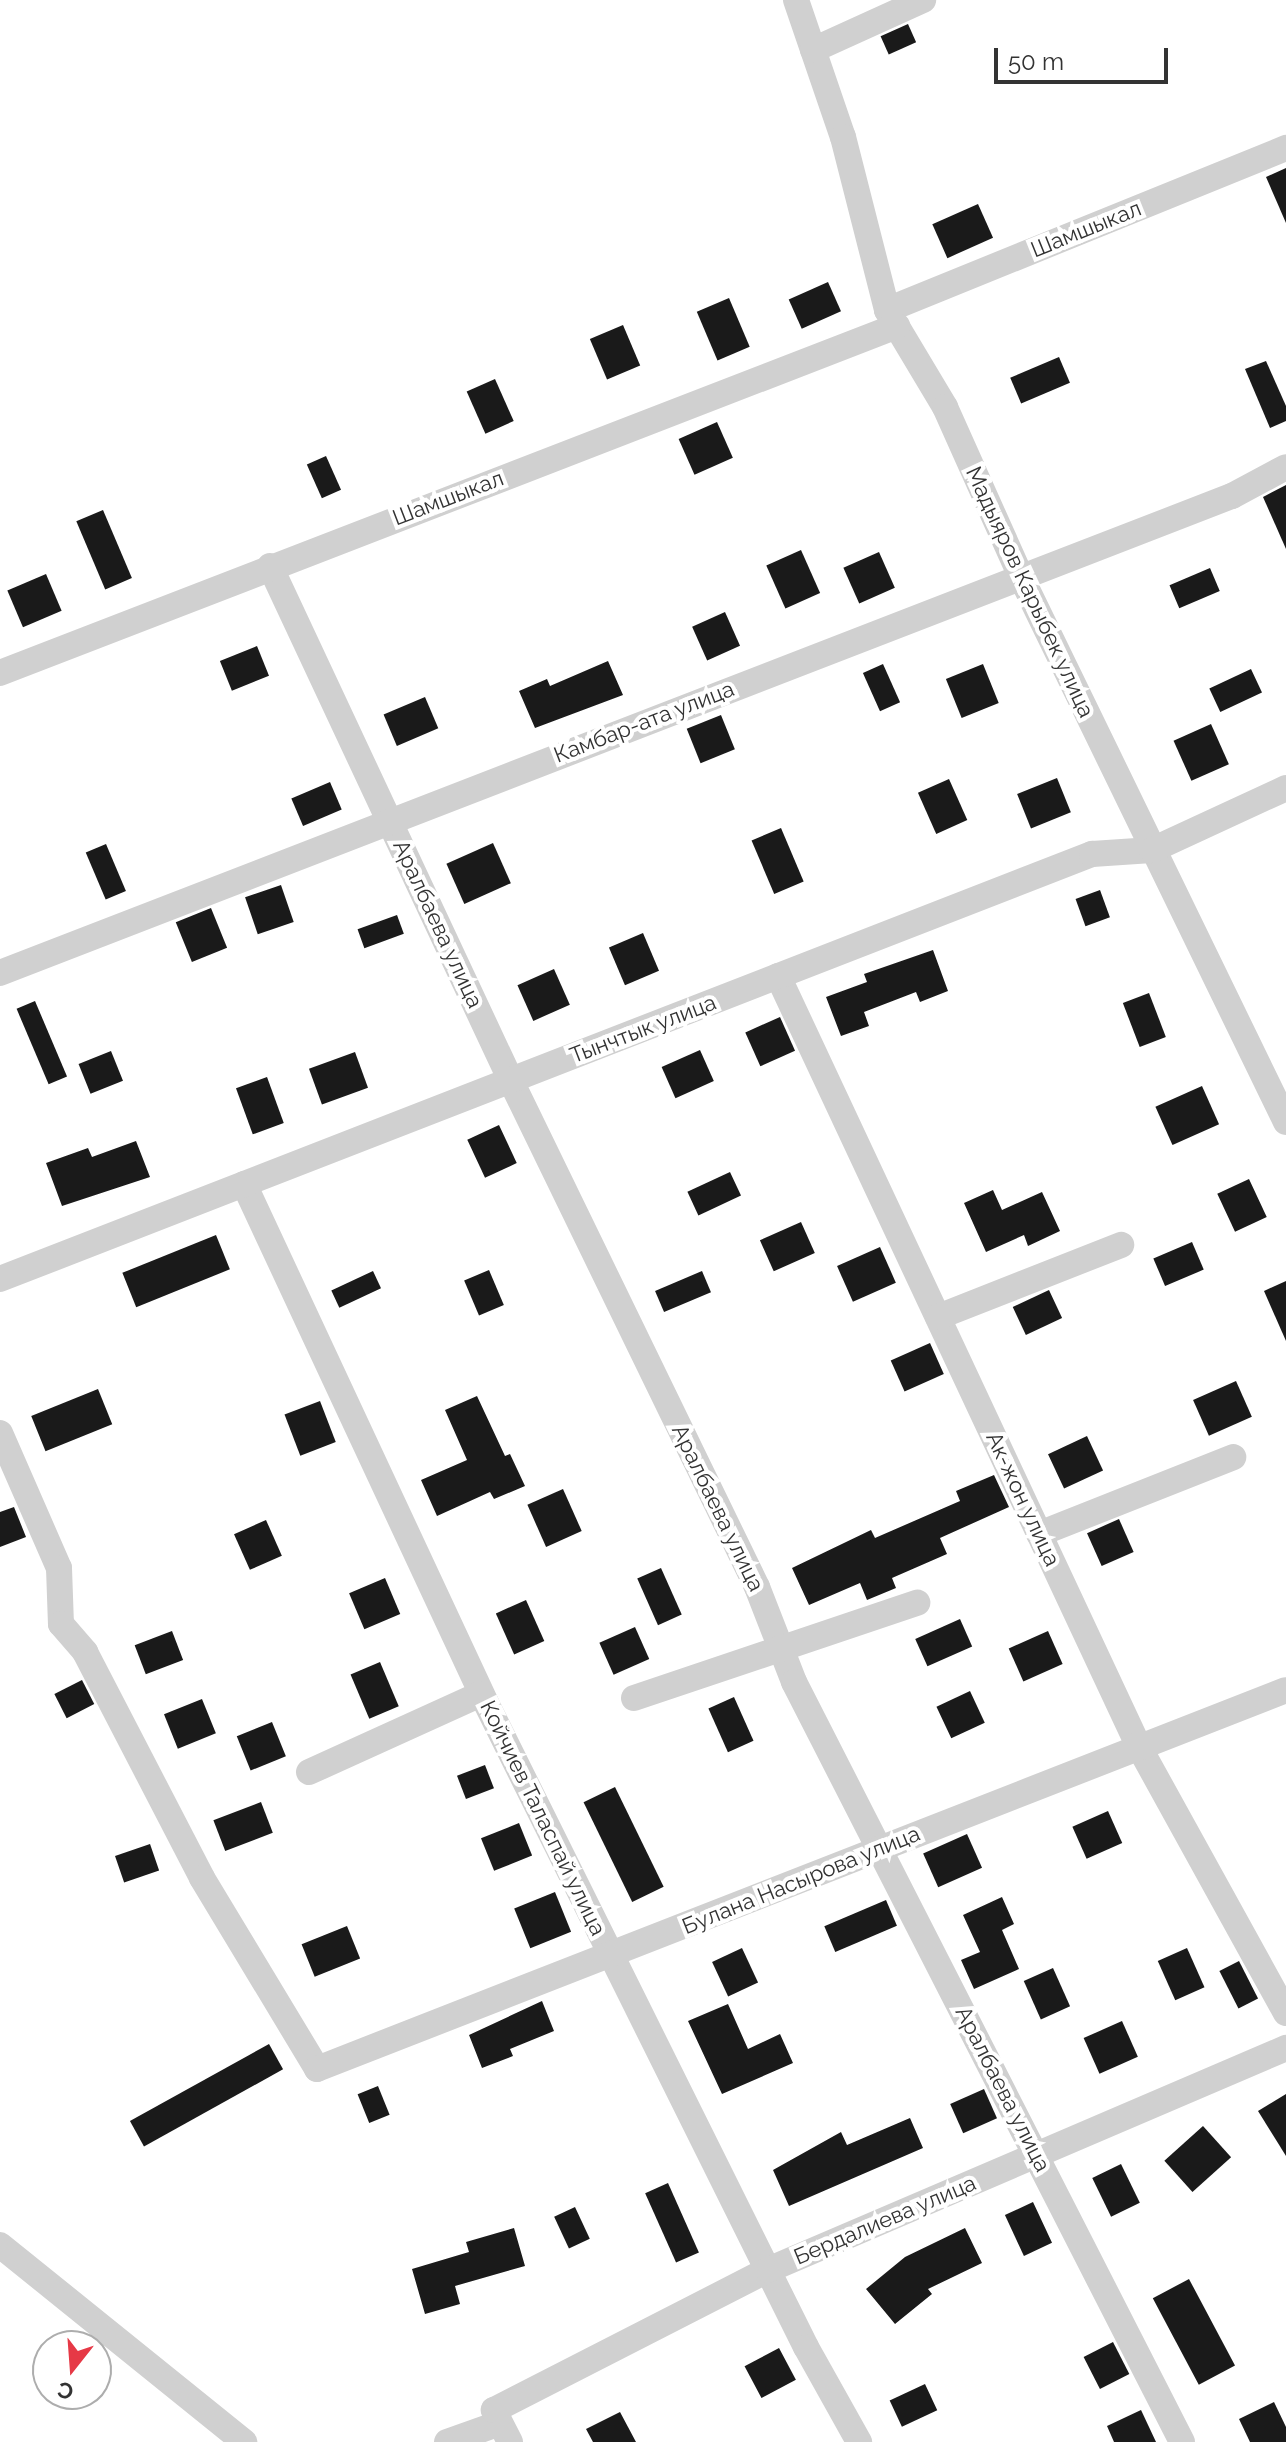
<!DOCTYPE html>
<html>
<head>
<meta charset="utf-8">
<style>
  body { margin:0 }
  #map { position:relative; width:1286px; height:2442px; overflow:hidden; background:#fff; font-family:Raleway,sans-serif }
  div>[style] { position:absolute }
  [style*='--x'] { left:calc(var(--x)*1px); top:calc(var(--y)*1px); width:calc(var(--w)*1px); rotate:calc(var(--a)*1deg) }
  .building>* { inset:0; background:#1a1a1a; transform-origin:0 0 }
  .minor>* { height:26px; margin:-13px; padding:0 13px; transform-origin:13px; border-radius:13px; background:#d0d0d0 }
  span { translate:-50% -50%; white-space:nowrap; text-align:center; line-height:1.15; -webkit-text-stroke:8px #fff; paint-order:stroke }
  .street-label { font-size:22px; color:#333 }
  .north { position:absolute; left:32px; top:2330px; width:80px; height:80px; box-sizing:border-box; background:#fff; border:2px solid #adadad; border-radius:50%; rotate:197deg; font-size:22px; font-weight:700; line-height:32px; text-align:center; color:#333 }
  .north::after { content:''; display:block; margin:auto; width:28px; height:36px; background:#e63946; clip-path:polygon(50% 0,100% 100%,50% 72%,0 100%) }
  .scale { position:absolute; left:994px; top:48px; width:174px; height:36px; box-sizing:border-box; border:4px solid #333; border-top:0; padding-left:10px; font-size:24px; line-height:28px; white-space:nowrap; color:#333; -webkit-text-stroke:6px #fff; paint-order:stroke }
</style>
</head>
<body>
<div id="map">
  <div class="building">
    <i style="left:908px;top:24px;width:20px;height:30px;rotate:66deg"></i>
    <i style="clip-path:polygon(1286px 168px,1286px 223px,1266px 177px)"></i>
    <i style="left:978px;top:204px;width:37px;height:50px;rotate:66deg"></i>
    <i style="left:828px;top:282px;width:32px;height:43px;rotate:66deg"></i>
    <i style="left:729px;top:298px;width:53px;height:35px;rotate:67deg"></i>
    <i style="left:623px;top:325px;width:44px;height:36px;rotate:67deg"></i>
    <i style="left:1059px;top:357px;width:28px;height:53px;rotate:67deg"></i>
    <i style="clip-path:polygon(1266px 361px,1286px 406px,1286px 421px,1270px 428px,1245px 369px)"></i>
    <i style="left:495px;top:379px;width:46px;height:31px;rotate:66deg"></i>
    <i style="left:717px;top:422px;width:39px;height:42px;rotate:66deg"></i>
    <i style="left:326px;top:456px;width:37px;height:21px;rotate:66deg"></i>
    <i style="clip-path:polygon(1286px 485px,1286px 549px,1263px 497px)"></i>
    <i style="left:103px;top:510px;width:74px;height:29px;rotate:67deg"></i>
    <i style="left:801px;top:550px;width:47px;height:38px;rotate:66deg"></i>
    <i style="left:879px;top:552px;width:39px;height:39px;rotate:66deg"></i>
    <i style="left:1210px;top:568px;width:25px;height:44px;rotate:67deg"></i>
    <i style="left:46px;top:574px;width:40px;height:42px;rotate:67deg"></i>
    <i style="left:725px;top:612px;width:37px;height:36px;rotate:66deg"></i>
    <i style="left:257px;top:646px;width:32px;height:40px;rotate:68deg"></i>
    <i style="clip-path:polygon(608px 661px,623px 695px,535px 728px,519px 691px,547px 679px,550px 686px)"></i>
    <i style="left:883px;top:664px;width:42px;height:22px;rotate:66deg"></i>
    <i style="left:983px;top:664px;width:42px;height:40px;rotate:68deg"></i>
    <i style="left:1251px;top:669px;width:26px;height:46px;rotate:65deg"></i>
    <i style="left:425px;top:697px;width:34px;height:45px;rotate:67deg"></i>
    <i style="left:721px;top:715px;width:37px;height:37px;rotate:68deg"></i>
    <i style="left:1211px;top:724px;width:44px;height:41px;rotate:66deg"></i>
    <i style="left:1057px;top:778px;width:37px;height:43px;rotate:68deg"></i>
    <i style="left:949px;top:779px;width:45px;height:34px;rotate:66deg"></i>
    <i style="left:330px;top:782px;width:30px;height:42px;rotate:67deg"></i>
    <i style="left:781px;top:828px;width:58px;height:32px;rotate:67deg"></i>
    <i style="left:493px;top:843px;width:44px;height:51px;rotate:66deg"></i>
    <i style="left:106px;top:844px;width:51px;height:22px;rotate:67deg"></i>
    <i style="left:281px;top:885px;width:39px;height:38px;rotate:71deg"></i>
    <i style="left:1100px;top:890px;width:29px;height:26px;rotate:70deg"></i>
    <i style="left:211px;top:908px;width:43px;height:38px;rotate:68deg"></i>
    <i style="left:397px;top:915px;width:20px;height:42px;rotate:70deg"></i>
    <i style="left:643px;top:933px;width:41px;height:37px;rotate:67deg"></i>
    <i style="clip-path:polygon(933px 950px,948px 991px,920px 1002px,916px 992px,864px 1012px,869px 1026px,841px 1036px,826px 997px,867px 982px,864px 974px)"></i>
    <i style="left:554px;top:969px;width:39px;height:40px;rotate:66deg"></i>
    <i style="left:1149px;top:993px;width:47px;height:28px;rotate:69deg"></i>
    <i style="left:35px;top:1001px;width:82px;height:20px;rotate:67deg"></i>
    <i style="left:780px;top:1017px;width:37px;height:38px;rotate:66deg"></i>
    <i style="left:700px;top:1050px;width:34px;height:42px;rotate:66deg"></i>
    <i style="left:111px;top:1051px;width:32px;height:35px;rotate:68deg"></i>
    <i style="left:355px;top:1052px;width:38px;height:49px;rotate:70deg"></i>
    <i style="left:267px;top:1077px;width:49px;height:33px;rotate:70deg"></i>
    <i style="left:1202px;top:1086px;width:42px;height:51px;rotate:66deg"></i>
    <i style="left:499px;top:1125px;width:42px;height:35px;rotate:65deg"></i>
    <i style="clip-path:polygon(136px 1141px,150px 1177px,62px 1206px,46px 1163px,88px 1148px,92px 1157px)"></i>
    <i style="left:730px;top:1172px;width:26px;height:47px;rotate:65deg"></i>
    <i style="left:1249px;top:1179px;width:42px;height:35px;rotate:65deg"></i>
    <i style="clip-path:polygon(993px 1190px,1002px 1210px,1042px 1192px,1060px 1231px,1028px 1246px,1024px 1235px,986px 1252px,964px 1203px)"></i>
    <i style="left:801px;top:1222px;width:34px;height:45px;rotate:66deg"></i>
    <i style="left:216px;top:1235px;width:37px;height:101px;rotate:68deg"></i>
    <i style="left:1192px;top:1242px;width:30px;height:42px;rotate:67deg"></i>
    <i style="left:880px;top:1247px;width:39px;height:47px;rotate:66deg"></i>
    <i style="left:489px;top:1270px;width:38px;height:27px;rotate:67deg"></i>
    <i style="left:373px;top:1271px;width:19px;height:46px;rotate:65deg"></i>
    <i style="left:702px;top:1271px;width:23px;height:51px;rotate:67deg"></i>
    <i style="clip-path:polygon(1286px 1281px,1286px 1341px,1264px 1291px)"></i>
    <i style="left:1049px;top:1290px;width:31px;height:40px;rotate:65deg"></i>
    <i style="left:930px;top:1343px;width:34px;height:43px;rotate:66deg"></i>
    <i style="left:1236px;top:1381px;width:39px;height:47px;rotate:66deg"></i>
    <i style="left:98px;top:1389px;width:38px;height:72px;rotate:68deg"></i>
    <i style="clip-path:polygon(477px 1396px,505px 1456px,510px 1454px,525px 1486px,494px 1499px,490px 1492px,437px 1516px,421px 1480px,467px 1460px,445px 1410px)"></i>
    <i style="left:320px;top:1401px;width:44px;height:38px;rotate:69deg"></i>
    <i style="left:1087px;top:1436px;width:38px;height:43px;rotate:65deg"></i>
    <i style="clip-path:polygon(994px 1475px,1009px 1507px,940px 1538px,947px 1554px,892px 1578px,896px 1588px,867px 1600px,860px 1583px,809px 1605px,792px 1568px,871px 1530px,875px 1538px,960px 1501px,956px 1491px)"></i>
    <i style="left:563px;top:1489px;width:46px;height:39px;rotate:66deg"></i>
    <i style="clip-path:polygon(14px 1507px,26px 1537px,0 1547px,0 1512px)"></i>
    <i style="left:1119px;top:1519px;width:36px;height:35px;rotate:66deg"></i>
    <i style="left:266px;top:1520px;width:39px;height:35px;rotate:66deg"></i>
    <i style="left:661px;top:1568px;width:51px;height:26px;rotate:66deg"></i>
    <i style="left:385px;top:1578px;width:39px;height:39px;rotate:67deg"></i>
    <i style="left:526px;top:1600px;width:45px;height:33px;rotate:66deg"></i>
    <i style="left:960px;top:1619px;width:30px;height:49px;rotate:66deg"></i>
    <i style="left:635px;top:1627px;width:35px;height:39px;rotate:66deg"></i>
    <i style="left:172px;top:1631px;width:31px;height:40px;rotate:69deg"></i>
    <i style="left:1048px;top:1631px;width:36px;height:43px;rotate:66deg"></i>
    <i style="left:380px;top:1662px;width:48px;height:32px;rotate:67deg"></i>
    <i style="left:82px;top:1680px;width:27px;height:31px;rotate:63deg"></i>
    <i style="left:970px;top:1691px;width:35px;height:37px;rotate:65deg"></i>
    <i style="left:734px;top:1697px;width:48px;height:28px;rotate:66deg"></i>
    <i style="left:202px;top:1699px;width:37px;height:41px;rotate:68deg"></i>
    <i style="left:272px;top:1722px;width:37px;height:38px;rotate:68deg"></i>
    <i style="left:485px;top:1765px;width:25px;height:30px;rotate:69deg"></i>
    <i style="left:615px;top:1787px;width:111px;height:35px;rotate:64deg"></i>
    <i style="left:261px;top:1802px;width:33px;height:51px;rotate:69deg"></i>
    <i style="left:1108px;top:1811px;width:35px;height:39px;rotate:66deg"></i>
    <i style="left:519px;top:1823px;width:35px;height:41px;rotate:68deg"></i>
    <i style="left:967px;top:1834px;width:37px;height:48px;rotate:66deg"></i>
    <i style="left:150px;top:1844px;width:28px;height:37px;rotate:71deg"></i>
    <i style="left:555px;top:1892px;width:43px;height:44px;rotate:68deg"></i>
    <i style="clip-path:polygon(1002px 1897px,1014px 1924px,1002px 1930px,1019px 1969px,974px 1989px,961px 1960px,980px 1952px,963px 1915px)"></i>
    <i style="left:886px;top:1900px;width:28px;height:67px;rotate:67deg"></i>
    <i style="left:347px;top:1926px;width:35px;height:49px;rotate:68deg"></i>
    <i style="left:742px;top:1948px;width:38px;height:33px;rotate:65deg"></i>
    <i style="left:1187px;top:1948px;width:43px;height:32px;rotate:66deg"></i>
    <i style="left:1239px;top:1961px;width:42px;height:22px;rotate:63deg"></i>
    <i style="left:1053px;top:1968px;width:42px;height:32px;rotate:66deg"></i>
    <i style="clip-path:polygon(542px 2001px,554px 2031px,510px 2049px,513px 2056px,482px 2068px,469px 2035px)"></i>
    <i style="clip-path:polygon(728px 2004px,748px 2049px,780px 2034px,793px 2063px,722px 2094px,688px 2021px)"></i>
    <i style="left:1122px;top:2021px;width:39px;height:42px;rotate:66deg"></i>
    <i style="left:269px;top:2044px;width:29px;height:159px;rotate:61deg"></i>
    <i style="left:378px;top:2086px;width:31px;height:22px;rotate:68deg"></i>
    <i style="left:984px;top:2089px;width:32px;height:37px;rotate:66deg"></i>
    <i style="clip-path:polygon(1286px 2094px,1286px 2156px,1258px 2111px)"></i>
    <i style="clip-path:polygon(910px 2118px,923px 2148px,789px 2206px,773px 2170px,841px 2132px,847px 2145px)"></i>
    <i style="left:1203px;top:2126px;width:42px;height:52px;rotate:48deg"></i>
    <i style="left:1121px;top:2164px;width:43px;height:32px;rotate:64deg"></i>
    <i style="left:668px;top:2183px;width:76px;height:25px;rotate:66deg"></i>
    <i style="left:1033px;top:2202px;width:45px;height:31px;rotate:65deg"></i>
    <i style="left:575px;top:2207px;width:35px;height:23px;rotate:65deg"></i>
    <i style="clip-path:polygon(514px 2228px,525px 2266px,455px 2286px,460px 2304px,425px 2314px,412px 2269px,469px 2252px,466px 2242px)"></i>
    <i style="clip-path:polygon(965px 2228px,982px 2263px,928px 2289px,932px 2294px,895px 2324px,866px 2289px,905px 2257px)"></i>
    <i style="left:1189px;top:2279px;width:98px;height:41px;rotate:62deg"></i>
    <i style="left:1113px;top:2342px;width:36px;height:33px;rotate:63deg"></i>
    <i style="left:779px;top:2348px;width:36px;height:39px;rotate:62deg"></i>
    <i style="left:925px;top:2384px;width:29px;height:39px;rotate:65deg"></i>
    <i style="clip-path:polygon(1274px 2402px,1286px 2427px,1286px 2442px,1250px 2442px,1239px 2419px)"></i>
    <i style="clip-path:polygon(1141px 2410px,1156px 2442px,1114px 2442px,1107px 2426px)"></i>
    <i style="clip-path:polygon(620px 2412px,636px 2442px,593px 2442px,586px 2429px)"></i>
  </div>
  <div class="minor">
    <i style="--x:796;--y:0;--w:145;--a:71.1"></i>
    <i style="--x:843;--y:137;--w:179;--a:75.7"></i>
    <i style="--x:887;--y:310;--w:113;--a:59.1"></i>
    <i style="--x:945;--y:407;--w:186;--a:65.9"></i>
    <i style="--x:1021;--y:577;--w:606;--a:64.07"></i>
    <i style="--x:813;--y:50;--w:121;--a:-24.4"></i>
    <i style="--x:887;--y:310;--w:431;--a:-22.1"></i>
    <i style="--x:270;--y:566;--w:569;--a:64.92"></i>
    <i style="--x:511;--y:1081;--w:563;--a:64.07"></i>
    <i style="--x:757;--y:1587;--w:102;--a:68.7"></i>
    <i style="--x:794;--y:1682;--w:853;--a:62.95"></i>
    <i style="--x:0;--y:673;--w:962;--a:-21.15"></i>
    <i style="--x:0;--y:973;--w:1321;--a:-21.17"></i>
    <i style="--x:1232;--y:496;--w:61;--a:-28.2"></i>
    <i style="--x:778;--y:976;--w:849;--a:64.91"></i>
    <i style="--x:1138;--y:1745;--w:306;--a:61.1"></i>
    <i style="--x:244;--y:1184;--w:573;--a:65"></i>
    <i style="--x:486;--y:1703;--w:719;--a:63.58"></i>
    <i style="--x:806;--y:2347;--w:109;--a:60.8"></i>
    <i style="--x:0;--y:1279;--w:1172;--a:-21.27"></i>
    <i style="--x:1092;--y:854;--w:60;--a:-3.8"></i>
    <i style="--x:1152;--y:850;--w:148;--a:-24.8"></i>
    <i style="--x:938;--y:1317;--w:197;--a:-21.5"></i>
    <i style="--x:0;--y:1433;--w:147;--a:66.4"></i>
    <i style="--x:59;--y:1568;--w:56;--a:88"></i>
    <i style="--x:61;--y:1624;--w:37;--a:49"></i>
    <i style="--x:85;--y:1652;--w:254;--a:62.6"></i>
    <i style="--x:202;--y:1878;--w:223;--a:58.9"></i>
    <i style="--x:317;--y:2069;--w:1040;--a:-21.36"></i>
    <i style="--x:1039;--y:1534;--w:209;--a:-21.6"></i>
    <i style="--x:634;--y:1698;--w:299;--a:-18.6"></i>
    <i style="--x:309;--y:1772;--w:189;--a:-24.4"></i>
    <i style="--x:0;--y:2245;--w:314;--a:38.9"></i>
    <i style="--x:447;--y:2442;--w:56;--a:-19.7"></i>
    <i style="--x:510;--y:2442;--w:36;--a:-117"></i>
    <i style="--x:494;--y:2410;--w:308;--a:-27.1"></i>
    <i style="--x:768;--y:2270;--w:564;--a:-23.2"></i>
  </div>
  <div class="street-label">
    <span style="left:1086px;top:229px;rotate:-22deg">Шамшыкал</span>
    <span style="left:448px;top:498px;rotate:-21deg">Шамшыкал</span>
    <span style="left:1030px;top:592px;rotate:65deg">Мадыяров Карыбек улица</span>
    <span style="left:644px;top:722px;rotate:-21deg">Камбар-ата улица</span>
    <span style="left:438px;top:924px;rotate:65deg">Аралбаева улица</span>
    <span style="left:643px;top:1029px;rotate:-21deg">Тынчтык улица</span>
    <span style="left:1023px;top:1499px;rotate:65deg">Ак-жон улица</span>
    <span style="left:718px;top:1508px;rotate:64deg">Аралбаева улица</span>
    <span style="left:543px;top:1818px;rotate:64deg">Койчиев Таласпай улица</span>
    <span style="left:801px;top:1880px;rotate:-22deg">Булана Насырова улица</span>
    <span style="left:1003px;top:2089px;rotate:63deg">Аралбаева улица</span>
    <span style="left:885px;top:2220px;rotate:-23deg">Бердалиева улица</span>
  </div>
  <div class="north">С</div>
  <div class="scale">50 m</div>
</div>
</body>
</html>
